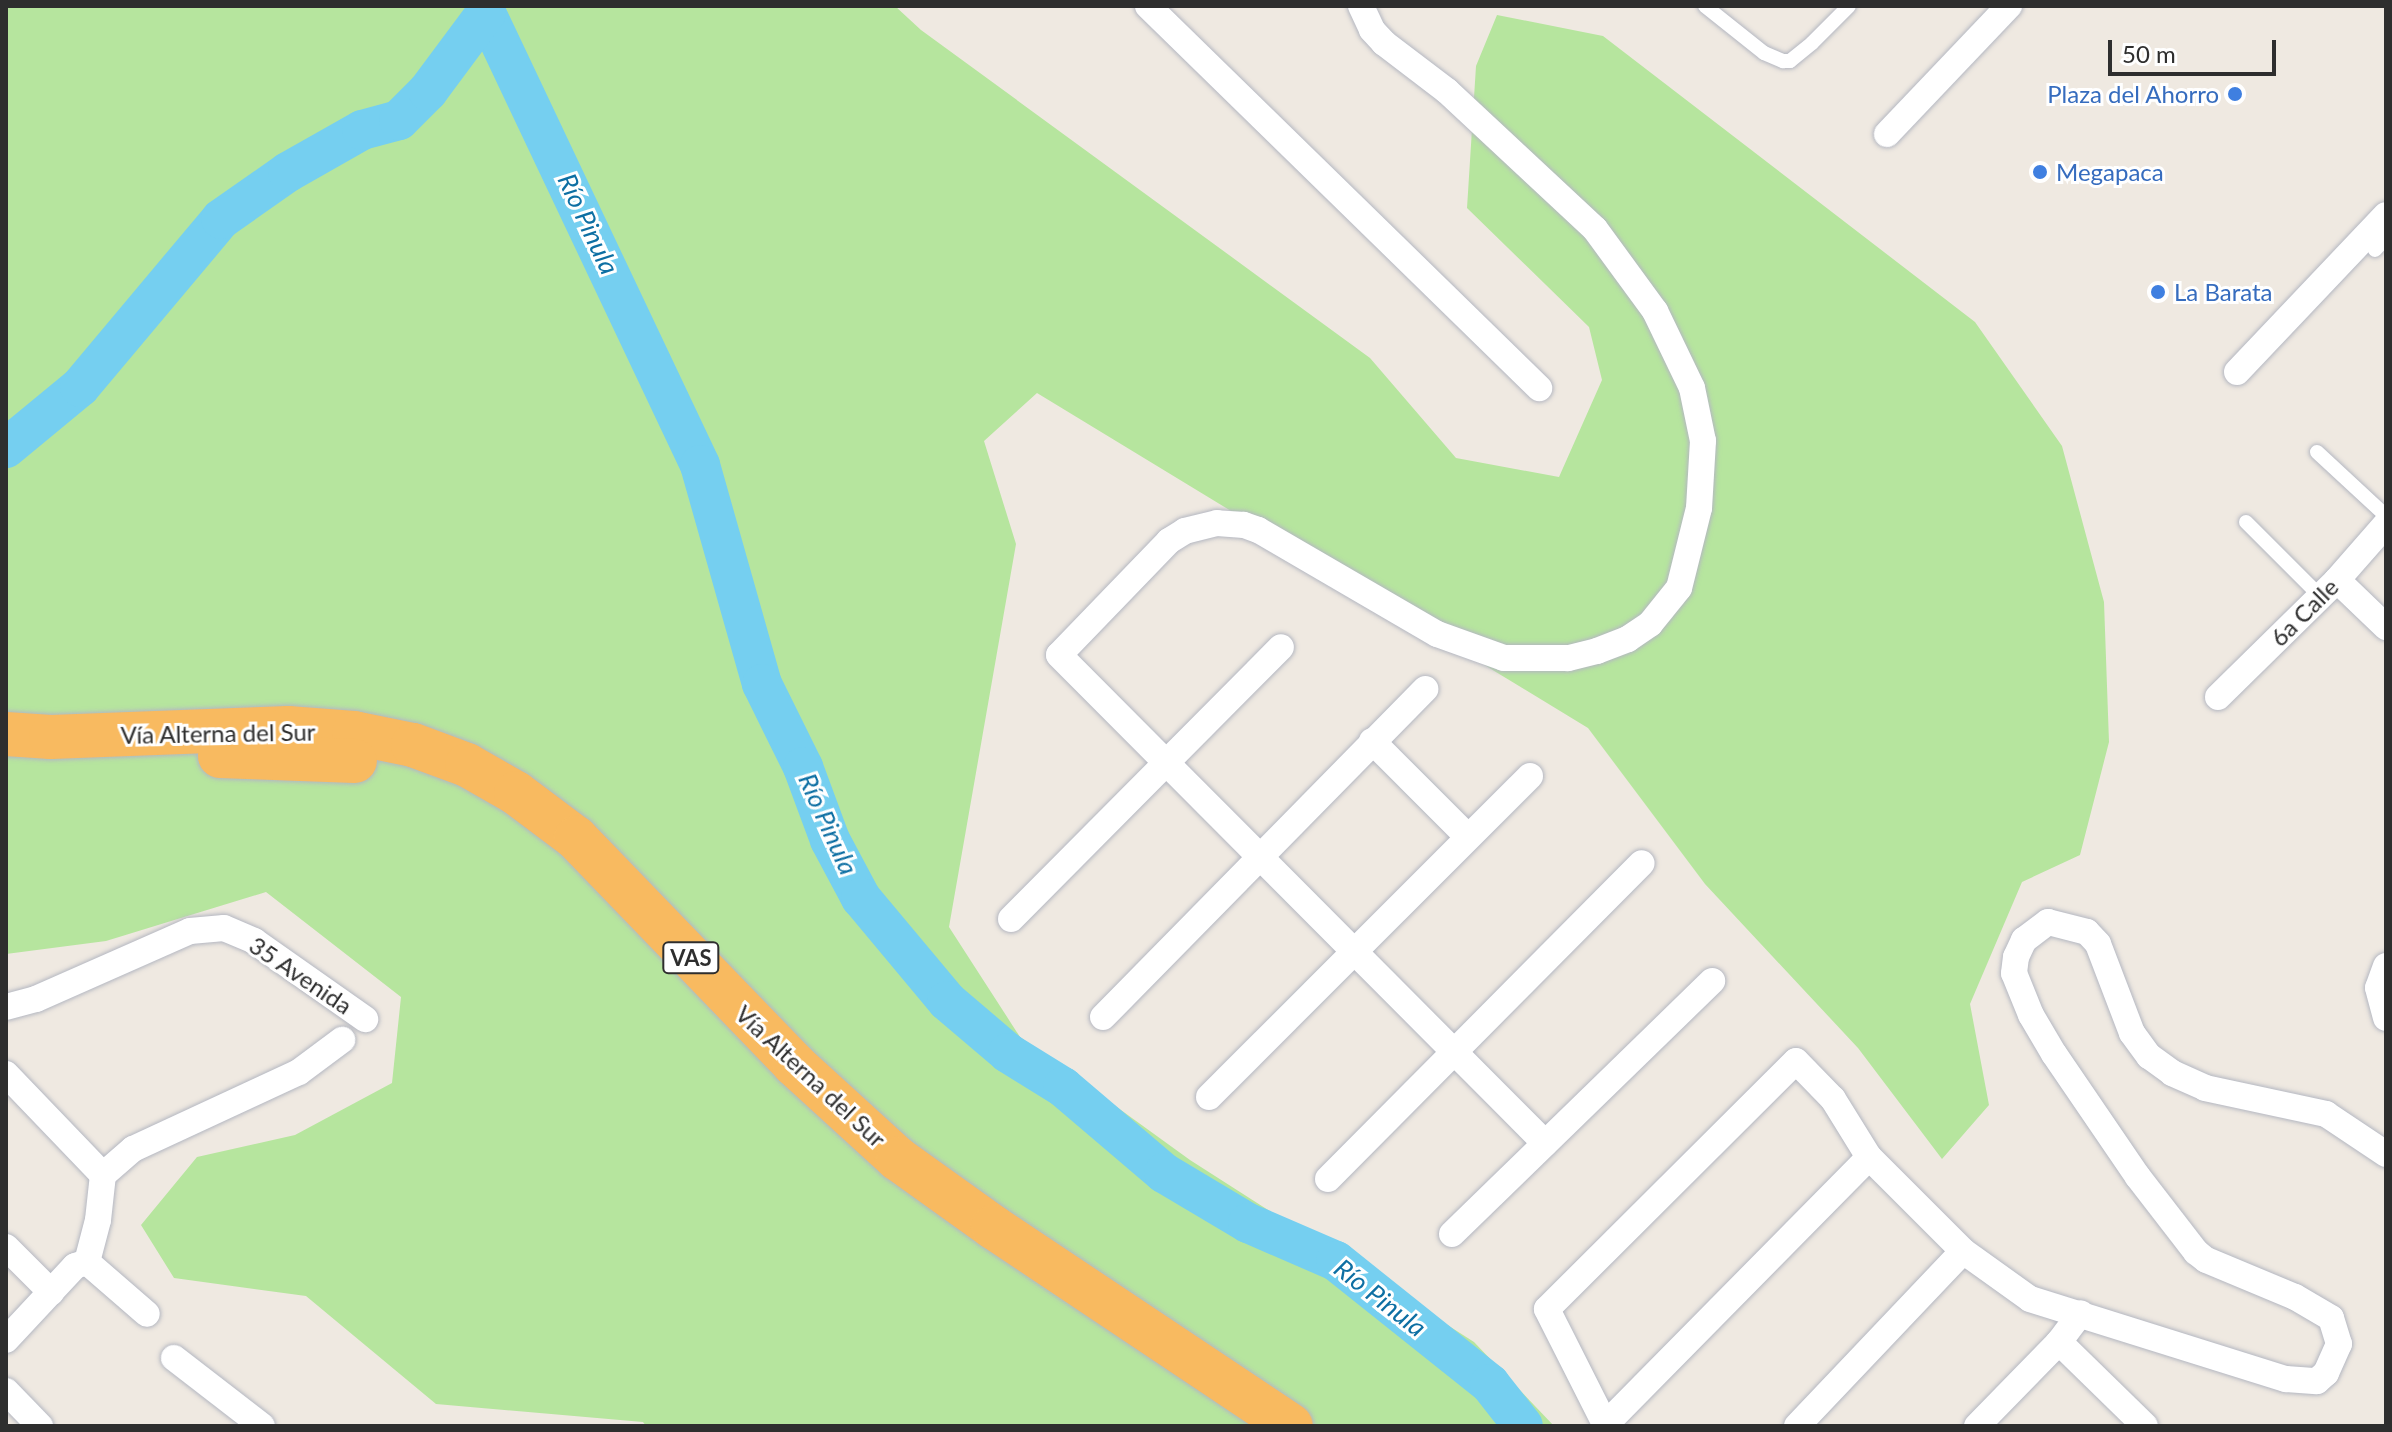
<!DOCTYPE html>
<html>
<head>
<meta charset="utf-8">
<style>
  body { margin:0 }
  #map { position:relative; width:2392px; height:1432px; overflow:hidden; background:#efe9e1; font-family:Lato,sans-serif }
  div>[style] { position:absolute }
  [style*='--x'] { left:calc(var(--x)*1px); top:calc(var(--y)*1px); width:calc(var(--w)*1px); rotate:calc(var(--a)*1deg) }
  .green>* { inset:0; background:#b6e59e }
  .river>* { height:40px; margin:-20px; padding:0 20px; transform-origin:20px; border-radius:20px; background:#75cff0 }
  .roads { filter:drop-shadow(0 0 2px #b4b7c1) drop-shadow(0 0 2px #b4b7c1) }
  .service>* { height:14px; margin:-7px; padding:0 7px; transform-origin:7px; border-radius:7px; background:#fff }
  .minor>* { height:26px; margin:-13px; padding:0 13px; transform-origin:13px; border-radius:13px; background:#fff }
  .trunk>* { height:44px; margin:-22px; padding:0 22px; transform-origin:22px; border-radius:22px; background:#f8ba60 }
  .dots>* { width:22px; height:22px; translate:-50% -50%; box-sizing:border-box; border:4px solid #fff; border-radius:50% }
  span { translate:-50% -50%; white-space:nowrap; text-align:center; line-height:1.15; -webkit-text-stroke:6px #fff; paint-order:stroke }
  .shield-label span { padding:2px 6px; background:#fff; border:2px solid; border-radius:6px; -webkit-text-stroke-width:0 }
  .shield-label { font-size:22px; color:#2e2e2e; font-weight:700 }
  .shop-label { font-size:24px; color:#366cbe }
  .right { translate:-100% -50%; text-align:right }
  .left { translate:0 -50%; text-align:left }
  .street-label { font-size:24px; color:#2e2e2e }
  .water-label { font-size:26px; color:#0d6fa3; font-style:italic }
  .frame { position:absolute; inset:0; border:8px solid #2e2e2e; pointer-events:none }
  .scale { position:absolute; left:2108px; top:40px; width:168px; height:36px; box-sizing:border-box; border:4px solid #2e2e2e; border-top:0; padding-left:10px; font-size:24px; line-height:28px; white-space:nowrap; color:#2e2e2e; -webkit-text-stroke:6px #fff; paint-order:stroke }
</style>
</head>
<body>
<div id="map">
  <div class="green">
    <i style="clip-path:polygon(6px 6px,895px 6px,921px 30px,1370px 358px,1456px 458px,1559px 477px,1602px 380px,1589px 327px,1467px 208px,1476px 66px,1497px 15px,1603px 36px,1975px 322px,2062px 446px,2104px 602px,2109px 742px,2080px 855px,2022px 882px,1970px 1004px,1989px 1105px,1942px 1159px,1858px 1048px,1705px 884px,1588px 728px,1037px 393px,984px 441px,1016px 544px,949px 927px,1020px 1037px,1190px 1160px,1474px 1342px,1554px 1426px,646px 1426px,643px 1422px,436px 1404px,306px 1296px,174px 1278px,141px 1225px,197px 1157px,295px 1135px,392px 1083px,401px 997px,266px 892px,106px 941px,6px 954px)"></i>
  </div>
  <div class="river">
    <i style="--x:486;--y:6;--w:7;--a:90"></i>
    <i style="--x:486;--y:13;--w:500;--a:64.66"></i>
    <i style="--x:700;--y:465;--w:228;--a:74.2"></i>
    <i style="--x:762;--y:684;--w:93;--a:63.7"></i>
    <i style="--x:803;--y:767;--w:78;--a:69.7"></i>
    <i style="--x:830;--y:840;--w:66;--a:61.9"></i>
    <i style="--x:861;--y:898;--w:134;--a:50.1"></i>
    <i style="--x:947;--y:1001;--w:80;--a:40.4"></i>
    <i style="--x:1008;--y:1053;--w:65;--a:31.7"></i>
    <i style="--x:1063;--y:1087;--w:133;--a:40.4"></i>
    <i style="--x:1164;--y:1173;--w:98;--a:30.8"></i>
    <i style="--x:1248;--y:1223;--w:96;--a:23.4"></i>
    <i style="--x:1336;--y:1261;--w:197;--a:38.6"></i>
    <i style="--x:1490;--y:1384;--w:53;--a:51.8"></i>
    <i style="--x:6;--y:448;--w:96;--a:-39.5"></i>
    <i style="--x:80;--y:387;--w:219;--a:-50"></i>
    <i style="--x:221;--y:219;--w:82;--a:-35"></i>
    <i style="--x:288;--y:172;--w:85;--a:-29.6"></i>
    <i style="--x:362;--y:130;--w:38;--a:-15"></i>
    <i style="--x:399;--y:120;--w:41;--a:-45"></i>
    <i style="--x:428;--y:91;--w:97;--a:-53.4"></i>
  </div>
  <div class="roads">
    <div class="service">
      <i style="--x:1705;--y:6;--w:75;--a:38.5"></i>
      <i style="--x:1764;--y:53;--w:21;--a:23"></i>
      <i style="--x:1783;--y:61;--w:7;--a:0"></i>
      <i style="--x:1790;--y:61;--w:28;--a:-39"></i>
      <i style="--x:1812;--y:43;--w:52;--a:-45"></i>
      <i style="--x:2375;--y:250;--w:16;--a:-47"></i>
      <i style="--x:2317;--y:452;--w:94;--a:42.8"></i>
      <i style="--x:2246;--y:522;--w:105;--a:45"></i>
    </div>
    <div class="minor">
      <i style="--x:1148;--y:6;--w:547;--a:44.33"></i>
      <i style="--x:1361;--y:6;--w:26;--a:65"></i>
      <i style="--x:1372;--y:30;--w:18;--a:47"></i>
      <i style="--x:1384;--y:43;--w:79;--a:37.3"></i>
      <i style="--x:1447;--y:91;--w:202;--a:43"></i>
      <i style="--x:1595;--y:229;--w:102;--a:53.8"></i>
      <i style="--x:1655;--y:311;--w:85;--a:64.3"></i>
      <i style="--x:1692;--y:388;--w:54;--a:78.3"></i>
      <i style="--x:1703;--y:441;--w:67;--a:93.4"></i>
      <i style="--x:1699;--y:508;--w:82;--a:104"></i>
      <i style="--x:1679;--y:588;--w:46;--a:128.9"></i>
      <i style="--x:1650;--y:624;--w:27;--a:146"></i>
      <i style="--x:1628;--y:639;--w:33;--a:159"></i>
      <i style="--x:1597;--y:651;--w:30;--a:166"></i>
      <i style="--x:1568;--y:658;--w:64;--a:180"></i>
      <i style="--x:1504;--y:658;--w:71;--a:-160.3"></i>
      <i style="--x:1437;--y:634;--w:207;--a:-149.8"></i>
      <i style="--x:1258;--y:530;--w:15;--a:-160"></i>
      <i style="--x:1244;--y:525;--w:27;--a:-176"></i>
      <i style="--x:1217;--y:523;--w:33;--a:166"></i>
      <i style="--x:1185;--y:531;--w:19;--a:148"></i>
      <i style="--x:1169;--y:541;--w:158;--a:134"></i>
      <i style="--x:1059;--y:655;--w:689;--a:45.12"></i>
      <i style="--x:1887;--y:134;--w:177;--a:-46.4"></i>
      <i style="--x:2237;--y:372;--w:216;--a:-46.5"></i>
      <i style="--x:2337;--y:580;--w:68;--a:43.8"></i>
      <i style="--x:2218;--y:697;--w:167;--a:-44.5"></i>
      <i style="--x:2337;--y:580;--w:74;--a:-48.8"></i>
      <i style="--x:1372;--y:741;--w:134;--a:45"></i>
      <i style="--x:1011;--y:919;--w:383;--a:-45.2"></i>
      <i style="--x:2386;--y:966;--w:23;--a:110"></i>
      <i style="--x:2378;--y:988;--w:31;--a:75"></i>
      <i style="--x:6;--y:1007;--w:31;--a:-15"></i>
      <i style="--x:36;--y:999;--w:168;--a:-23.8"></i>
      <i style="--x:190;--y:931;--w:34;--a:-5"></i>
      <i style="--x:224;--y:928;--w:33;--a:23"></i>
      <i style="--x:254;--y:941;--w:136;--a:35.1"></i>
      <i style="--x:1103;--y:1017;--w:460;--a:-45.5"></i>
      <i style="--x:6;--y:1074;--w:140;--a:46.2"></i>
      <i style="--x:103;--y:1175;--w:40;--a:-41"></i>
      <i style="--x:133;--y:1149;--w:183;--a:-24.9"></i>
      <i style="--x:299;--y:1072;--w:54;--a:-36.7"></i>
      <i style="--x:1209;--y:1097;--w:454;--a:-45"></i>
      <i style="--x:1328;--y:1179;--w:445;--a:-45.2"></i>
      <i style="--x:1452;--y:1234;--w:363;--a:-44.2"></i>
      <i style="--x:6;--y:1247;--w:64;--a:45"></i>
      <i style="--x:87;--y:1262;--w:43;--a:-75.3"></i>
      <i style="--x:98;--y:1220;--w:45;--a:-83.7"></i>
      <i style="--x:87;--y:1262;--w:79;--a:40.9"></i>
      <i style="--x:6;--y:1340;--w:101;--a:-47"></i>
      <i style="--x:75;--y:1266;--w:13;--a:-18"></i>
      <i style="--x:2059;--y:1342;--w:120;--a:44.3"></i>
      <i style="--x:174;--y:1358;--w:111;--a:37.7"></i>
      <i style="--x:6;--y:1391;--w:49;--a:45.8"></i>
      <i style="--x:1605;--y:1425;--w:376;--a:-45.4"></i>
      <i style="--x:1606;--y:1426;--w:131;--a:-116.8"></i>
      <i style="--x:1547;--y:1309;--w:351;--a:-44.9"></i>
      <i style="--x:1796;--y:1061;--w:53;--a:45.8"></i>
      <i style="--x:1833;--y:1099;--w:68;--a:58.2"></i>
      <i style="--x:1869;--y:1157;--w:133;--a:45"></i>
      <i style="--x:1963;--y:1251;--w:82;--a:35.6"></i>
      <i style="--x:2030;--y:1299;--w:268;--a:17.4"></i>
      <i style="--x:2286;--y:1379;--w:31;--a:4"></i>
      <i style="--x:2317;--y:1381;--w:12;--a:-42"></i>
      <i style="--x:2326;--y:1373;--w:32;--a:-66"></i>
      <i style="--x:2339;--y:1344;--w:27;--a:-107"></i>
      <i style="--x:2331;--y:1318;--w:42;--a:-149.7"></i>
      <i style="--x:2295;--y:1297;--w:96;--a:-157.4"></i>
      <i style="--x:2206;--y:1260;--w:13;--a:-141"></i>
      <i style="--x:2196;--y:1252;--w:95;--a:-127.7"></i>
      <i style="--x:2138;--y:1177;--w:149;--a:-124.3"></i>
      <i style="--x:2054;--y:1054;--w:45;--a:-120.5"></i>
      <i style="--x:2031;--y:1015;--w:45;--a:-112"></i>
      <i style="--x:2014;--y:973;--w:16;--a:-83"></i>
      <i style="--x:2016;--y:957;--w:19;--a:-65"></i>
      <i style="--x:2024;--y:940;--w:30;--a:-37"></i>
      <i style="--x:2048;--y:922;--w:40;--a:14.4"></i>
      <i style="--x:2087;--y:932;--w:16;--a:47"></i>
      <i style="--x:2098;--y:944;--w:95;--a:69.1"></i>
      <i style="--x:2132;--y:1033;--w:29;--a:54"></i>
      <i style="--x:2149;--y:1056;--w:29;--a:36"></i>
      <i style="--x:2172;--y:1073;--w:36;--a:24"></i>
      <i style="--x:2205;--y:1088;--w:124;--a:12.1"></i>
      <i style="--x:2326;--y:1114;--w:72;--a:33.7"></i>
      <i style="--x:1797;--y:1426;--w:241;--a:-46.5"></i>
      <i style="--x:1977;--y:1426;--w:117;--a:-45.7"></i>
      <i style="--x:2059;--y:1342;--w:36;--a:-53"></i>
    </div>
    <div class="trunk">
      <i style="--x:6;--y:734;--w:45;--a:3.8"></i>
      <i style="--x:51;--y:737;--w:237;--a:-2.2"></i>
      <i style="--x:288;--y:728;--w:66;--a:4.3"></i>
      <i style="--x:354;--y:733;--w:60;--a:11.5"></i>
      <i style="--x:413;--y:745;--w:58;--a:20.3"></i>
      <i style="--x:467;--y:765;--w:56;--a:29.7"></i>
      <i style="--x:516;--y:793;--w:75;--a:36.9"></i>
      <i style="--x:576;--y:838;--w:314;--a:46"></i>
      <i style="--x:794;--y:1064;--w:141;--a:42.4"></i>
      <i style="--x:898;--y:1159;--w:117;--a:35.6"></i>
      <i style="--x:993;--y:1227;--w:358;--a:33.7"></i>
      <i style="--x:220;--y:756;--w:135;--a:2.1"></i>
    </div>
  </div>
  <div class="dots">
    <i style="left:2235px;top:94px;background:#3f7fe0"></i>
    <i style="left:2040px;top:172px;background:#3f7fe0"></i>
    <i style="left:2158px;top:292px;background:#3f7fe0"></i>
  </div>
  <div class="shield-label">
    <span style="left:691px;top:958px">VAS</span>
  </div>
  <div class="shop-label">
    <span class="right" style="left:2219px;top:94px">Plaza del Ahorro</span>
    <span class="left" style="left:2056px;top:172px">Megapaca</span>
    <span class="left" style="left:2174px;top:292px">La Barata</span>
  </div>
  <div class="street-label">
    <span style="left:2304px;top:612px;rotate:-45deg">6a Calle</span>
    <span style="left:218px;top:733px;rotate:-1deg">Vía Alterna del Sur</span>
    <span style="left:301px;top:975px;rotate:34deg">35 Avenida</span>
    <span style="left:811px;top:1076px;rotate:43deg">Vía Alterna del Sur</span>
  </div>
  <div class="water-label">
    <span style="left:588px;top:224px;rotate:65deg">Río Pinula</span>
    <span style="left:828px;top:824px;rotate:66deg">Río Pinula</span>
    <span style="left:1380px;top:1298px;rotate:38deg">Río Pinula</span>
  </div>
  <div class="frame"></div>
  <div class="scale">50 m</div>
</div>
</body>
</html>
